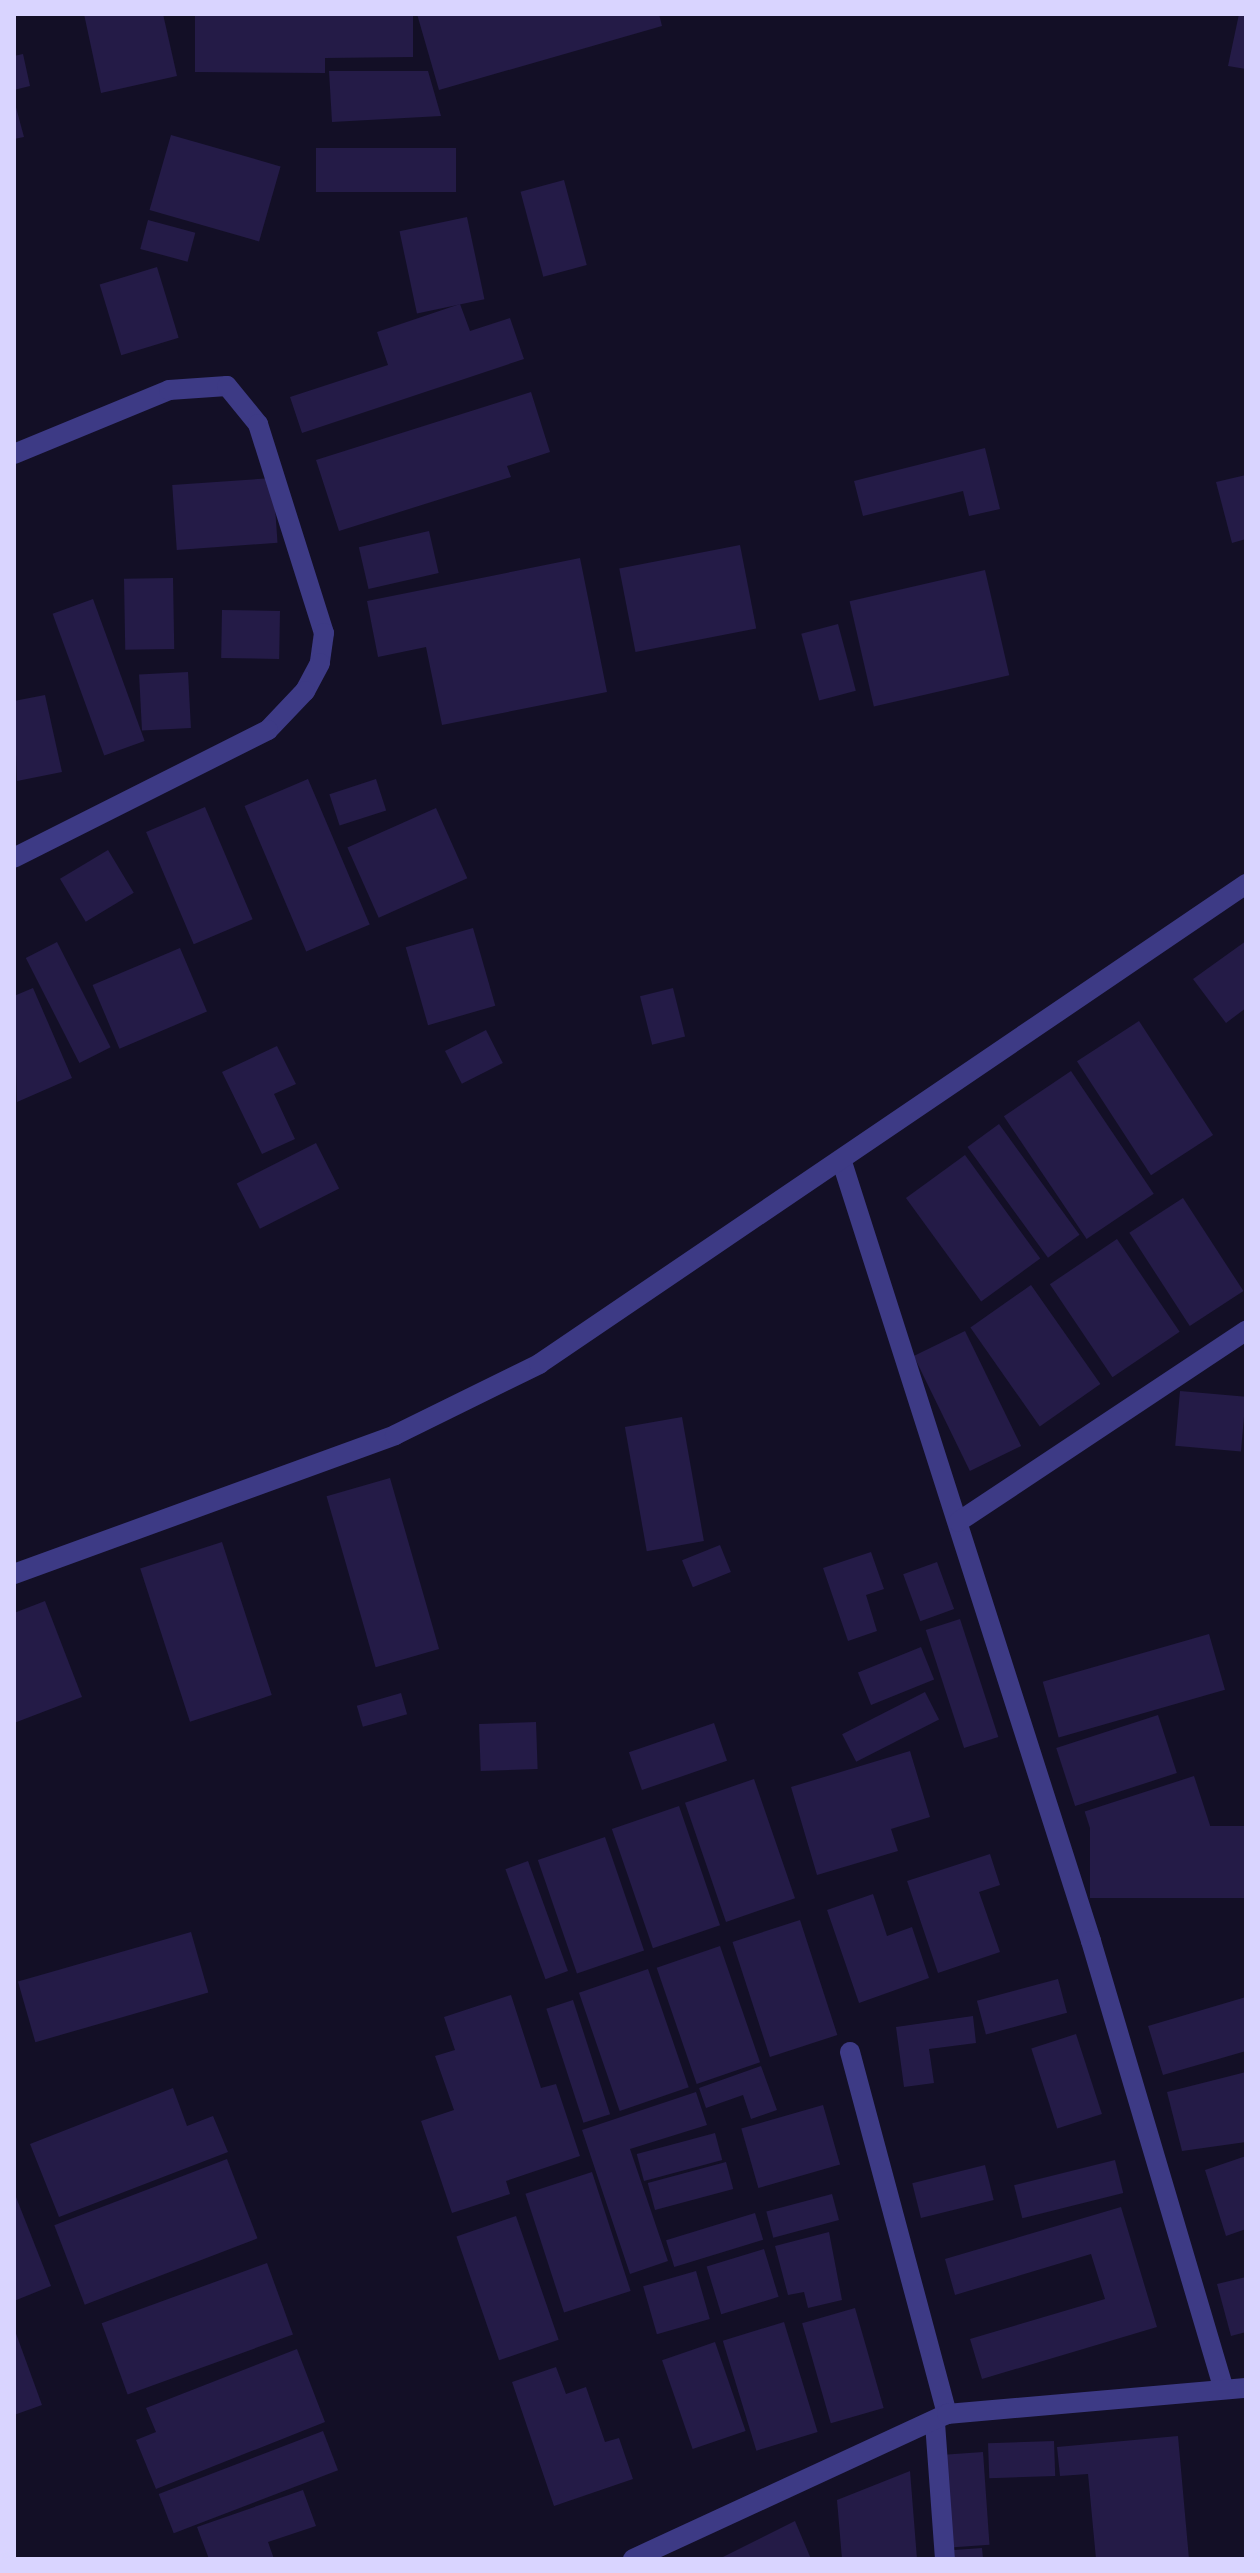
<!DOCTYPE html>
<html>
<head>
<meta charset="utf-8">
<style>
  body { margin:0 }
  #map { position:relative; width:1260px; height:2573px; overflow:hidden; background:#130f26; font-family:"Fira Sans",sans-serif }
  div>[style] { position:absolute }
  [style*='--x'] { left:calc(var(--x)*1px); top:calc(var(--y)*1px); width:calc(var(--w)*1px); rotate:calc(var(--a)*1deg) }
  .building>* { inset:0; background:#241b47; transform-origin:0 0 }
  .minor>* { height:20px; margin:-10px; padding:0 10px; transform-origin:10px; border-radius:10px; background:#3d3a85 }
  span { translate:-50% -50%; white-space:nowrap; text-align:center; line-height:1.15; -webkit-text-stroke:6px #130f26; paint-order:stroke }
  .frame { position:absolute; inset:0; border:16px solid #d9d4ff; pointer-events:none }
</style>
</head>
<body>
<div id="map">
  <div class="building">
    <i style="clip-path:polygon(84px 14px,163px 14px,177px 76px,101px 93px)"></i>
    <i style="clip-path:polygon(195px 14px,413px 14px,413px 57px,325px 58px,325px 73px,195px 72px)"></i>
    <i style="clip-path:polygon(417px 14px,659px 14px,662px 26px,439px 90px)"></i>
    <i style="clip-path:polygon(1239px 14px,1246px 14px,1246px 69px,1228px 66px)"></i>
    <i style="clip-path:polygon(23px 54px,30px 86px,14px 90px,14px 56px)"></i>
    <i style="clip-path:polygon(329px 71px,428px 71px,441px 116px,332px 122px)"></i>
    <i style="clip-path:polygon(14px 100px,24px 137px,14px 139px)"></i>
    <i style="left:171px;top:135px;width:114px;height:78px;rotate:16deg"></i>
    <i style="left:456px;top:148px;width:44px;height:140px;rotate:90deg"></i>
    <i style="left:564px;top:180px;width:88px;height:45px;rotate:75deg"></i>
    <i style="left:467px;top:217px;width:84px;height:69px;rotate:78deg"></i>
    <i style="left:148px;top:220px;width:49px;height:30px;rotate:15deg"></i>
    <i style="left:157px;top:267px;width:74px;height:60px;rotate:73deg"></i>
    <i style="clip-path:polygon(460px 304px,470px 331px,510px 318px,524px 359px,302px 433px,290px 397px,388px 365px,377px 332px)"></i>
    <i style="clip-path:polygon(531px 392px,550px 452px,507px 466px,511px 477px,339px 531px,316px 460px)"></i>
    <i style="clip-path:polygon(985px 448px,1000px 509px,969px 516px,963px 491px,863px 516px,854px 481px)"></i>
    <i style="clip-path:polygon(1246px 475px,1246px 539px,1232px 543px,1216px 482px)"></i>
    <i style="left:273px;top:478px;width:65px;height:101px;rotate:86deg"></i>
    <i style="left:429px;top:531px;width:43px;height:72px;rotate:77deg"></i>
    <i style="left:740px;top:545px;width:85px;height:123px;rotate:79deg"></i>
    <i style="clip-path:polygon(580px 558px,607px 692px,442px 725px,426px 647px,378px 657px,367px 601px)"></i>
    <i style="left:985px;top:570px;width:108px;height:139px;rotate:77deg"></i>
    <i style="left:173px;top:578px;width:71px;height:49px;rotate:89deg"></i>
    <i style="left:93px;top:599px;width:151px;height:43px;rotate:70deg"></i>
    <i style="left:222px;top:610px;width:58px;height:48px;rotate:1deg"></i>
    <i style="left:838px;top:624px;width:69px;height:38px;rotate:75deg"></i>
    <i style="left:188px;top:672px;width:56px;height:49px;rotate:87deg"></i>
    <i style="clip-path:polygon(45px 695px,62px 772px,17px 781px,14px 701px)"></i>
    <i style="left:308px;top:779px;width:158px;height:69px;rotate:67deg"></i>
    <i style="left:376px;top:779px;width:33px;height:49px;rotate:72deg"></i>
    <i style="left:205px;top:807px;width:122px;height:64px;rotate:67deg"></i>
    <i style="left:436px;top:808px;width:77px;height:97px;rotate:66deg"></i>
    <i style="left:108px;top:850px;width:50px;height:56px;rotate:59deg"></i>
    <i style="left:473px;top:928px;width:81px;height:70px;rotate:74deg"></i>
    <i style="clip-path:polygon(1246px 941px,1246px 1008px,1226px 1023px,1193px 979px)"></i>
    <i style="left:57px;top:942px;width:118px;height:35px;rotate:63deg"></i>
    <i style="left:180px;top:948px;width:69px;height:95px;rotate:67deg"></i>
    <i style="clip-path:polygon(33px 988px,72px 1078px,17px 1102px,14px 996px)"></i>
    <i style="left:673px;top:988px;width:50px;height:34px;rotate:76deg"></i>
    <i style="left:1139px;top:1021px;width:136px;height:74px;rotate:57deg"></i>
    <i style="left:486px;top:1030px;width:37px;height:46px;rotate:63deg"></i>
    <i style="clip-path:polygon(277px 1046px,296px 1084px,274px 1094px,295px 1139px,262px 1154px,222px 1072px)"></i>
    <i style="left:1071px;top:1071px;width:148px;height:81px;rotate:56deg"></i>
    <i style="left:999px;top:1124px;width:137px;height:39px;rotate:54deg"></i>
    <i style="left:316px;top:1143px;width:51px;height:89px;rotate:63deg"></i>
    <i style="left:965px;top:1155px;width:128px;height:73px;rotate:54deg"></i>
    <i style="left:1183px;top:1198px;width:111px;height:64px;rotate:57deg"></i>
    <i style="left:1117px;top:1239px;width:112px;height:81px;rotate:56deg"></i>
    <i style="left:1031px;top:1285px;width:121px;height:74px;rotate:55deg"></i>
    <i style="left:965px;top:1331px;width:128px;height:57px;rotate:64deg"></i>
    <i style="left:1180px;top:1391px;width:66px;height:55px;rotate:5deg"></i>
    <i style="left:682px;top:1417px;width:126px;height:58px;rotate:80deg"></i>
    <i style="left:390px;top:1478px;width:178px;height:66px;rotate:74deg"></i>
    <i style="left:222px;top:1542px;width:161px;height:86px;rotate:72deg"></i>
    <i style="left:720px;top:1545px;width:29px;height:41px;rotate:68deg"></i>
    <i style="clip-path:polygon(871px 1552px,884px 1589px,866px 1595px,877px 1631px,848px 1641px,823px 1568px)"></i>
    <i style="left:937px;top:1562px;width:50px;height:36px;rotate:70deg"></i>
    <i style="clip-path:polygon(45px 1601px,82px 1697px,14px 1723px,14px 1613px)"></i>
    <i style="left:960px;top:1619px;width:124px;height:36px;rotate:72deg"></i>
    <i style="left:1209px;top:1634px;width:58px;height:173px;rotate:74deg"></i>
    <i style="left:921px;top:1647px;width:35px;height:68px;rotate:68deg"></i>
    <i style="left:925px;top:1692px;width:31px;height:93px;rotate:63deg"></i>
    <i style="left:401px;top:1693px;width:22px;height:46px;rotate:74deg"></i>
    <i style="left:1158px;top:1715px;width:61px;height:107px;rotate:72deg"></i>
    <i style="left:536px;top:1722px;width:47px;height:57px;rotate:88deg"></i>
    <i style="left:714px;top:1723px;width:40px;height:90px;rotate:71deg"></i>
    <i style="clip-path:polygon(910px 1751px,930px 1817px,891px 1829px,898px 1851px,817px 1875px,791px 1787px)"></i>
    <i style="left:1194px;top:1776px;width:58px;height:115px;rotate:72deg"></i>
    <i style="left:754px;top:1779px;width:126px;height:73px;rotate:71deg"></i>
    <i style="left:679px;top:1806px;width:126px;height:71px;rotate:71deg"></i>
    <i style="left:1246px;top:1826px;width:72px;height:156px;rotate:90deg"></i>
    <i style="left:605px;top:1837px;width:120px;height:71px;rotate:71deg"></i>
    <i style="clip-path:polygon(990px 1854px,1000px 1885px,979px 1892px,1000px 1952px,938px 1973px,907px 1881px)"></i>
    <i style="left:528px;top:1861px;width:117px;height:24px;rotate:70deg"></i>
    <i style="clip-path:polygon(873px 1894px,887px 1936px,912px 1927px,929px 1978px,859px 2003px,827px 1910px)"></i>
    <i style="left:800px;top:1920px;width:121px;height:71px;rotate:72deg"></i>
    <i style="left:191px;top:1932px;width:63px;height:180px;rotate:74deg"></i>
    <i style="left:720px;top:1946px;width:123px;height:67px;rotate:71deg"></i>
    <i style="left:648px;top:1969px;width:125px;height:73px;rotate:71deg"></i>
    <i style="left:1058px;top:1979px;width:35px;height:84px;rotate:75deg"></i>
    <i style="clip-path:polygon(511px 1995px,541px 2088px,556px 2084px,580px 2156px,506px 2181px,510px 2194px,452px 2213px,421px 2121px,454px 2110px,435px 2056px,455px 2050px,444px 2017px)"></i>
    <i style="clip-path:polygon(1246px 1997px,1246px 2051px,1163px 2075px,1148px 2026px)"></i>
    <i style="left:573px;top:2000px;width:120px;height:28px;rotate:72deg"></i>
    <i style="clip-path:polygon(973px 2016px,976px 2043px,929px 2049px,934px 2083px,904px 2087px,896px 2027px)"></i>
    <i style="left:1076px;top:2034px;width:84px;height:47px;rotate:72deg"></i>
    <i style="clip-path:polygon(761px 2066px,777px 2110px,751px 2119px,743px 2095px,706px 2108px,699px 2088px)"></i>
    <i style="clip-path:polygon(1246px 2072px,1246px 2142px,1182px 2151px,1167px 2092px)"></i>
    <i style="clip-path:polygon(173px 2088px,187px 2126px,213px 2116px,228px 2152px,59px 2217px,30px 2144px)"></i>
    <i style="clip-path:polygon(696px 2092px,707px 2125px,630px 2149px,668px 2261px,630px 2274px,582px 2130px)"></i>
    <i style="left:823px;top:2105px;width:62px;height:85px;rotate:74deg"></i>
    <i style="left:715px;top:2133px;width:28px;height:81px;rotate:75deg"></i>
    <i style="clip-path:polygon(1246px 2156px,1246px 2229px,1226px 2236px,1205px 2170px)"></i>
    <i style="left:227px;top:2159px;width:85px;height:185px;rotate:69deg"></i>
    <i style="left:1115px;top:2160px;width:34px;height:104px;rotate:76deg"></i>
    <i style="left:726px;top:2162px;width:28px;height:81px;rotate:75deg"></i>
    <i style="left:985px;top:2165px;width:36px;height:75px;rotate:76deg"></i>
    <i style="left:592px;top:2172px;width:125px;height:70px;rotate:72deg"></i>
    <i style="clip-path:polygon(14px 2192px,51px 2286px,14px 2301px)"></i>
    <i style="left:832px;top:2194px;width:27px;height:68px;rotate:75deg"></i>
    <i style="clip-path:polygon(1121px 2207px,1157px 2327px,982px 2379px,970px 2339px,1105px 2299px,1091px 2254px,955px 2295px,945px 2259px)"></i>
    <i style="left:755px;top:2213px;width:28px;height:93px;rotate:73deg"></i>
    <i style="left:516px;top:2216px;width:131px;height:63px;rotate:71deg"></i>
    <i style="clip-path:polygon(829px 2232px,842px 2300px,808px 2308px,804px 2292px,788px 2295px,775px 2246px)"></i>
    <i style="left:764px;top:2249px;width:50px;height:60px;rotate:73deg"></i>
    <i style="left:267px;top:2263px;width:76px;height:176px;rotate:70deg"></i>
    <i style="left:696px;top:2271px;width:50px;height:55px;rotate:74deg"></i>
    <i style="clip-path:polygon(1246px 2277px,1246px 2332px,1231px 2336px,1217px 2284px)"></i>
    <i style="left:855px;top:2308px;width:104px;height:55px;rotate:74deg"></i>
    <i style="left:784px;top:2322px;width:115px;height:64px;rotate:73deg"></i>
    <i style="clip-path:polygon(14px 2328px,42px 2405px,14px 2415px)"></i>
    <i style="left:715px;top:2342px;width:94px;height:56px;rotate:71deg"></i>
    <i style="clip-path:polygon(297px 2349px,325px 2422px,156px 2489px,136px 2440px,156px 2432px,146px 2408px)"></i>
    <i style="clip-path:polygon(556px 2367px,566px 2394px,586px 2387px,605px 2442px,619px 2438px,633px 2479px,554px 2506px,512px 2382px)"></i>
    <i style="left:323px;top:2431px;width:42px;height:176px;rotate:69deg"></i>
    <i style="clip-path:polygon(1178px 2436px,1189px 2559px,1096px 2559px,1088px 2474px,1060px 2476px,1057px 2447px)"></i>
    <i style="left:1054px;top:2441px;width:35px;height:66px;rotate:88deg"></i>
    <i style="left:983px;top:2452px;width:93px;height:39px;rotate:86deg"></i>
    <i style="clip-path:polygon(910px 2471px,917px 2559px,842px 2559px,837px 2500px)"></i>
    <i style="clip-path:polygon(303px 2490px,316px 2526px,268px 2542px,274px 2559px,209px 2559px,197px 2527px)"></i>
    <i style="clip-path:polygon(795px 2521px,811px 2559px,719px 2559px)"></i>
    <i style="clip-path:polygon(982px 2548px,983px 2559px,955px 2559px,954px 2550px)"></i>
  </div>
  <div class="minor">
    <i style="--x:14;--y:454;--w:168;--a:-22.4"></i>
    <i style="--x:169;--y:390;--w:58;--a:-3.9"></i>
    <i style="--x:227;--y:386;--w:49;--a:50.8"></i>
    <i style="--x:258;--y:424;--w:219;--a:72.5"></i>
    <i style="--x:324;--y:633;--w:30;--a:98"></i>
    <i style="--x:320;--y:663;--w:32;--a:118"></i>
    <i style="--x:305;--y:691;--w:54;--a:133.5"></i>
    <i style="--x:268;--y:730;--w:284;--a:153.3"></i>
    <i style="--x:842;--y:1162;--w:818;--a:72.27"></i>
    <i style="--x:1091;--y:1941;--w:465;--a:73.5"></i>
    <i style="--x:958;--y:1522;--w:346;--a:-33.6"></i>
    <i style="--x:14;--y:1574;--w:406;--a:-20"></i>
    <i style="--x:395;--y:1435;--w:161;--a:-26.2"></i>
    <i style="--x:539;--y:1364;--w:855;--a:-34.17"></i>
    <i style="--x:850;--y:2052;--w:375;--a:75"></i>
    <i style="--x:935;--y:2423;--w:136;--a:85.8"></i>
    <i style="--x:633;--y:2559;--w:346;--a:-24.8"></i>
    <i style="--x:947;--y:2414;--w:300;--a:-5"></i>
  </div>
  <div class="frame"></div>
</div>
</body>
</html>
